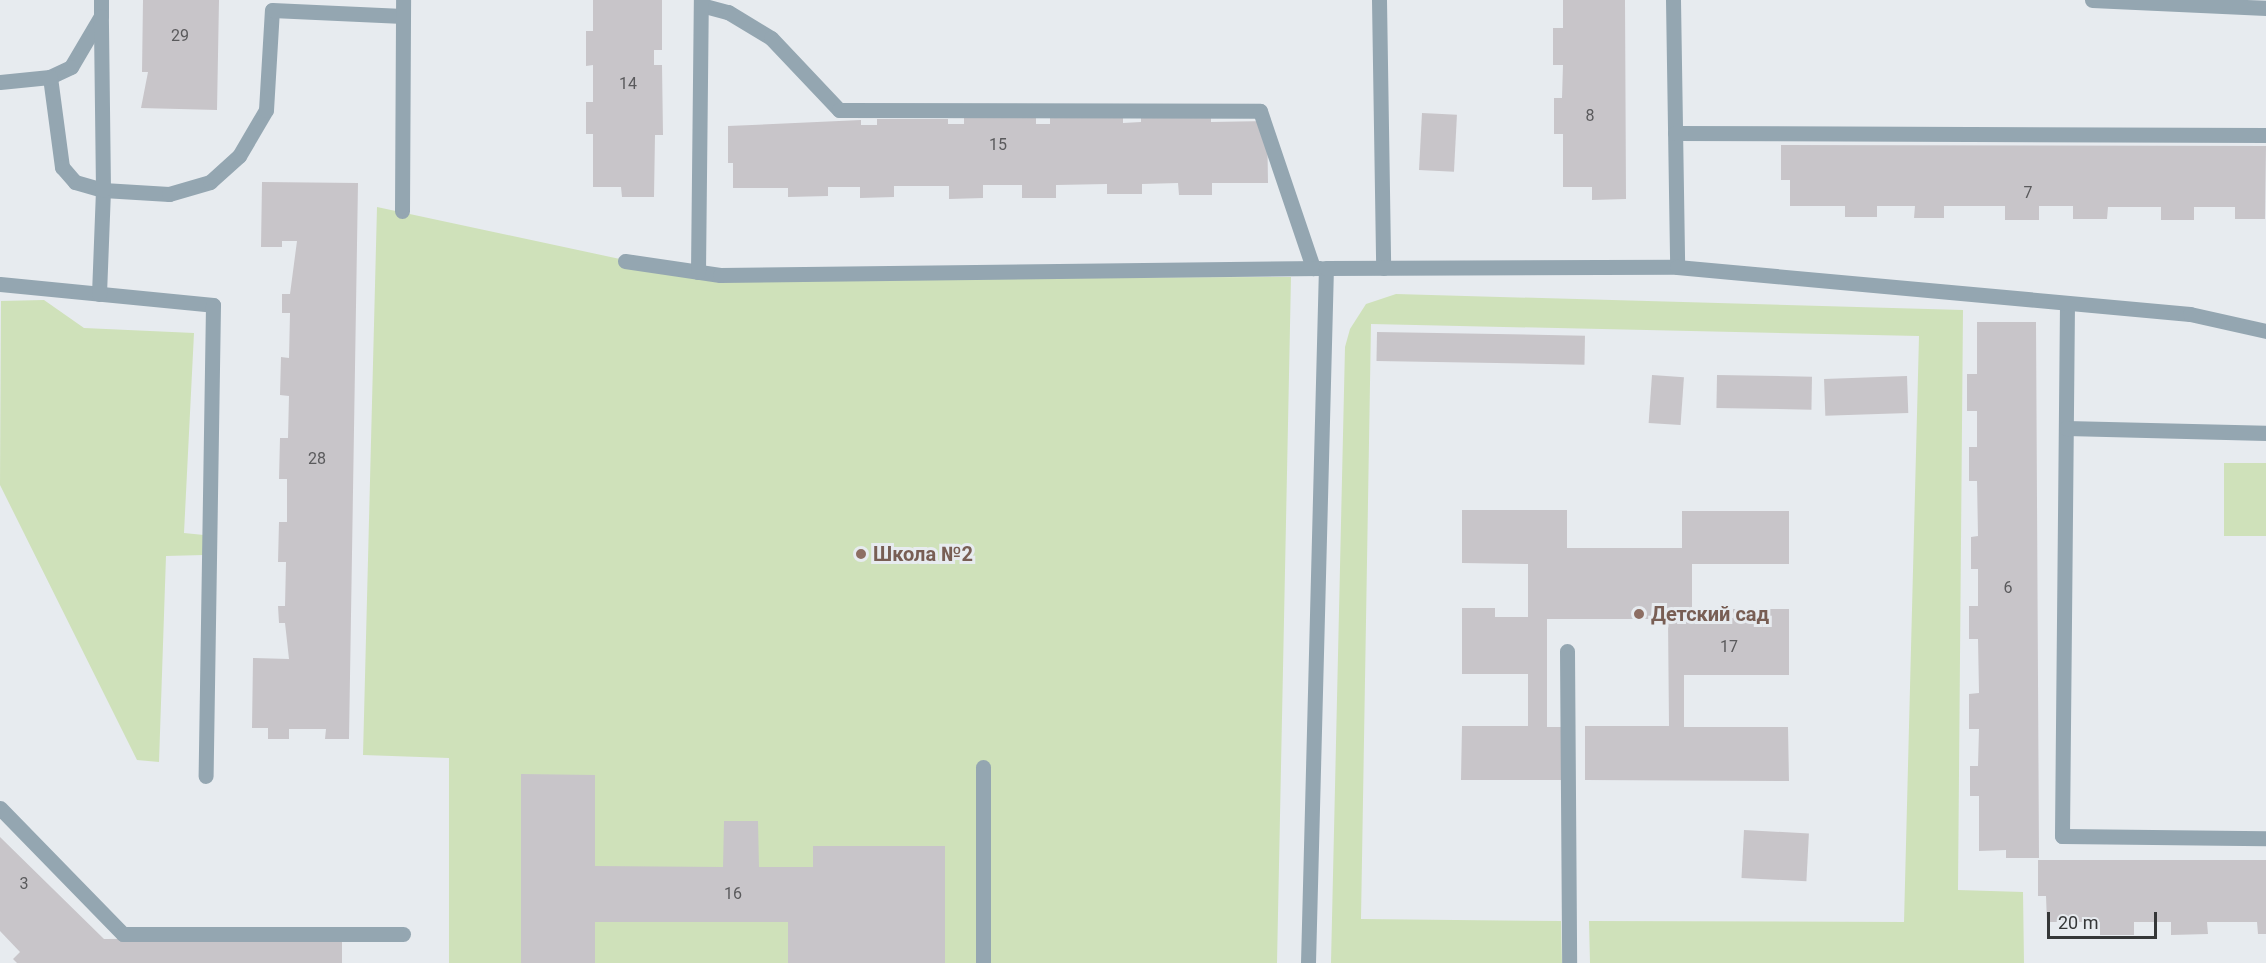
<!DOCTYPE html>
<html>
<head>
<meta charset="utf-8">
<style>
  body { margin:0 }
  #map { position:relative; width:2266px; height:963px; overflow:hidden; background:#e7ebef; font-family:Roboto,sans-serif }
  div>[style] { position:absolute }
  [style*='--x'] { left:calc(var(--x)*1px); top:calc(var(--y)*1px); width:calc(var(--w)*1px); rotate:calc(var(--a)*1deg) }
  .green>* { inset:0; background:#cfe1ba; transform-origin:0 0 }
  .building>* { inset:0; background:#c8c5c9; transform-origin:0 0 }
  .service>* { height:15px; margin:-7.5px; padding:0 7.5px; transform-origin:7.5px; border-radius:7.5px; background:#94a6b1 }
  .dots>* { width:16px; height:16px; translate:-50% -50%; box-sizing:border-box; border:3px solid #e7ebef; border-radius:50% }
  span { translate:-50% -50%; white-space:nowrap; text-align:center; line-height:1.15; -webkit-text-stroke:6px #e7ebef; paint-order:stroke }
  .number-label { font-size:16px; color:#5a5a5c }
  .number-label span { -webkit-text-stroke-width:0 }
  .education-label { font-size:20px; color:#785e54; font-weight:700 }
  .left { translate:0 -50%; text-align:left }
  .scale { position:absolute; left:2047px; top:912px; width:110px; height:27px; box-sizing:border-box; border:3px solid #353738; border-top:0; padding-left:8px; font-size:18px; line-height:21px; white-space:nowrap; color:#353738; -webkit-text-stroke:4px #e7ebef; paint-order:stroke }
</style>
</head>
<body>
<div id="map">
  <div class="green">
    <i style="clip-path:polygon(377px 207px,690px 274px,750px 279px,1291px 277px,1277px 963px,449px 963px,449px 758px,363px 755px)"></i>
    <i style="clip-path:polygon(1396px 294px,1963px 310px,1958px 890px,2023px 892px,2024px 963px,1590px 963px,1589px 921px,1904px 922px,1919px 336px,1371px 324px,1361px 919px,1561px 921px,1562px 963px,1331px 963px,1345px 347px,1350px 329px,1366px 304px)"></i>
    <i style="clip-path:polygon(44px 300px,84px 328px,194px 333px,184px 533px,204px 535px,204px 555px,166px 556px,159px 762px,137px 760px,0 485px,1px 301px)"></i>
    <i style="left:2224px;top:463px;width:42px;height:73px"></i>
  </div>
  <div class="building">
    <i style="clip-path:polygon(143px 0,219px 0,217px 110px,141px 108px,148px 72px,142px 72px)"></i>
    <i style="clip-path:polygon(593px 0,662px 0,662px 50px,654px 50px,654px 65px,662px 65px,663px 135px,655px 135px,654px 197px,622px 197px,621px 187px,593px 187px,593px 134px,586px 134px,586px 102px,593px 102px,593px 65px,586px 66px,586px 31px,593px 31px)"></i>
    <i style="clip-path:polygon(1563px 0,1625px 0,1626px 199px,1592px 200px,1592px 187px,1563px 187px,1563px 134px,1554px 134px,1554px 98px,1562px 98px,1563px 65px,1553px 65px,1553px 28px,1563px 28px)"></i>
    <i style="left:1422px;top:113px;width:35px;height:57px;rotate:3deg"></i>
    <i style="clip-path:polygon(1211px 114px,1211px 122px,1267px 121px,1268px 183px,1212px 183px,1212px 195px,1179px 195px,1178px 183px,1142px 184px,1142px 194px,1107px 194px,1107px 184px,1056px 185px,1056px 198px,1022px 198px,1022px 185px,983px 185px,983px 198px,949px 199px,949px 186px,894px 186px,894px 197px,860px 198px,860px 187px,828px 187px,828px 196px,788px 197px,788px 188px,733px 188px,733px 163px,728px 163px,728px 126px,861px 120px,861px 125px,877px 125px,877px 119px,948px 119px,948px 124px,964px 124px,964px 118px,1036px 117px,1036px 124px,1050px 124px,1050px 117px,1123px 116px,1123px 123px,1141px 122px,1141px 115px)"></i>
    <i style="clip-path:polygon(1781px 145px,2266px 146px,2265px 219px,2235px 219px,2235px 207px,2194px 207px,2194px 220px,2161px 220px,2161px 207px,2108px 207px,2107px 219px,2073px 219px,2073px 206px,2039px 206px,2039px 220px,2005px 220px,2005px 206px,1944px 206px,1944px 218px,1914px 218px,1915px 206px,1877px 206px,1877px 217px,1845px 217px,1845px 206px,1790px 206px,1790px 180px,1781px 180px)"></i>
    <i style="clip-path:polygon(262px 182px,358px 183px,349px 739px,325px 739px,326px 729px,289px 729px,289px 739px,268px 739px,268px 728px,252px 728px,253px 658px,289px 659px,285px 623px,279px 623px,278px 606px,285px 606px,286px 562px,278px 562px,279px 522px,287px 522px,287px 479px,279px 479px,280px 438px,288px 438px,289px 396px,280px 395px,281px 357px,289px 358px,290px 313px,282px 313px,282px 294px,290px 294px,297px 241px,282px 241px,282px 247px,261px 247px)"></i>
    <i style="clip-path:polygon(1977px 322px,2036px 322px,2039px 858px,2006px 858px,2006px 850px,1979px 851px,1979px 796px,1970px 796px,1970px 766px,1978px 766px,1979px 729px,1969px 729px,1969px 694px,1979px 693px,1978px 639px,1969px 639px,1969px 606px,1978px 606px,1978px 569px,1971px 569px,1971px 537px,1978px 536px,1977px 481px,1969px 481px,1969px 447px,1977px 447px,1977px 411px,1967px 411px,1967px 374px,1977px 374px)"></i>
    <i style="left:1377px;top:332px;width:208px;height:29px;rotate:1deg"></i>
    <i style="left:1652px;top:375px;width:32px;height:48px;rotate:4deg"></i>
    <i style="left:1717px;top:375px;width:95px;height:33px;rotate:1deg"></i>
    <i style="left:1907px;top:376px;width:37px;height:83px;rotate:88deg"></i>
    <i style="clip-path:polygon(1462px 510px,1567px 510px,1567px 548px,1682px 548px,1682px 511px,1789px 511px,1789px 564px,1692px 564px,1692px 618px,1733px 618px,1733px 609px,1789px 609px,1789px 675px,1684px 675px,1684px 727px,1788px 727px,1789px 781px,1585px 780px,1585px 726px,1669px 726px,1668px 619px,1547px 619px,1547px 727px,1566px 727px,1566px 780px,1461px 780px,1462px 726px,1528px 726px,1528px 674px,1462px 674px,1462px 608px,1495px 608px,1495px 617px,1528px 617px,1528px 564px,1462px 563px)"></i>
    <i style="clip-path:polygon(521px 774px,595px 775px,595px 866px,723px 867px,724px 821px,758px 821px,759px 867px,813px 867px,813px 846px,945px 846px,945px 963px,788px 963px,788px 922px,595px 922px,595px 963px,521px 963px)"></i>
    <i style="left:1744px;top:830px;width:65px;height:48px;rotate:3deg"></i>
    <i style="clip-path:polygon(0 837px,104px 939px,342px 938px,342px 963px,17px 963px,13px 959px,20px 952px,0 931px)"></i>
    <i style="clip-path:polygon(2038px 860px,2266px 860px,2266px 934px,2258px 934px,2257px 922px,2207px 922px,2208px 934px,2171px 935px,2171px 922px,2134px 922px,2134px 935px,2100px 935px,2100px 922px,2047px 922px,2046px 896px,2038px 896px)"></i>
  </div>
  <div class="service">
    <i style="--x:101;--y:0;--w:16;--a:90"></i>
    <i style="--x:101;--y:16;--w:59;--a:120.5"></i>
    <i style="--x:71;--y:67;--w:23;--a:155"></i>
    <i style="--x:50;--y:77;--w:91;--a:82.4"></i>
    <i style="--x:62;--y:167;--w:20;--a:49"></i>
    <i style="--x:75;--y:182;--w:29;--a:16"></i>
    <i style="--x:103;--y:190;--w:66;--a:3.5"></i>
    <i style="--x:169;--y:194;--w:43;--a:-16.3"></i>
    <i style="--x:210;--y:182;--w:39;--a:-42"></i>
    <i style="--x:239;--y:156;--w:53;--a:-59.6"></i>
    <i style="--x:266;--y:110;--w:100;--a:-86.6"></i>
    <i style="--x:272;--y:10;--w:131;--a:2.6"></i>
    <i style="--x:1379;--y:0;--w:268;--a:89.1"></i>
    <i style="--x:1673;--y:0;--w:267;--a:89.1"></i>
    <i style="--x:2092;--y:0;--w:174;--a:2.6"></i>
    <i style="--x:701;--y:5;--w:28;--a:15"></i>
    <i style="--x:728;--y:12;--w:50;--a:31.2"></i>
    <i style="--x:771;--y:38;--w:99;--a:46.6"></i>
    <i style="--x:839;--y:110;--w:421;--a:0.1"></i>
    <i style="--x:1260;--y:111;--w:166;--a:71.3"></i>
    <i style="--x:0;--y:82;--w:50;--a:-5.7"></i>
    <i style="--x:1675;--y:133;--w:591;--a:0.19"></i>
    <i style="--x:402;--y:211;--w:211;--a:-89.7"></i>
    <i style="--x:625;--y:261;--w:96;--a:8.4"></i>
    <i style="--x:720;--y:275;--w:600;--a:-0.67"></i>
    <i style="--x:698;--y:272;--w:272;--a:-89.4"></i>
    <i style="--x:0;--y:284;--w:214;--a:5.6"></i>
    <i style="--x:213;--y:305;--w:471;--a:90.9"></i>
    <i style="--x:99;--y:294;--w:104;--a:-87.8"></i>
    <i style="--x:103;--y:190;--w:174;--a:-90.7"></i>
    <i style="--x:2067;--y:303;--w:533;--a:90.54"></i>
    <i style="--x:2062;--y:836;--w:204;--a:0.6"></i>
    <i style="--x:2066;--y:428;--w:200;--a:1.4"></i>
    <i style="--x:1567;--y:651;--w:312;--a:89.6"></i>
    <i style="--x:0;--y:808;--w:176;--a:45.7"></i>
    <i style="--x:123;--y:934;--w:280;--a:0"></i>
    <i style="--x:983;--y:963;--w:196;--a:-90"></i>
    <i style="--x:1308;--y:963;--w:695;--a:-88.52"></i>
    <i style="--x:1326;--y:268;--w:351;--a:-0.2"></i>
    <i style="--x:1677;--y:267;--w:515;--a:5.23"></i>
    <i style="--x:2190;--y:314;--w:78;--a:12.6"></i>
  </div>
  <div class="dots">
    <i style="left:861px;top:554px;background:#8d6e63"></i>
    <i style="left:1639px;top:614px;background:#8d6e63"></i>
  </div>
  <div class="number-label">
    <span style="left:180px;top:36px">29</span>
    <span style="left:628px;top:84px">14</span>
    <span style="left:1590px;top:116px">8</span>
    <span style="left:998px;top:145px">15</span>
    <span style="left:2028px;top:193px">7</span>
    <span style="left:317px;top:459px">28</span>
    <span style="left:2008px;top:588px">6</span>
    <span style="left:1729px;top:647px">17</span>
    <span style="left:24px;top:884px">3</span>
    <span style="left:733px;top:894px">16</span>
  </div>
  <div class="education-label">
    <span class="left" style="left:873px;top:554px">Школа №2</span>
    <span class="left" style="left:1651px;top:614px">Детский сад</span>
  </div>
  <div class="scale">20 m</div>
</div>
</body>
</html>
